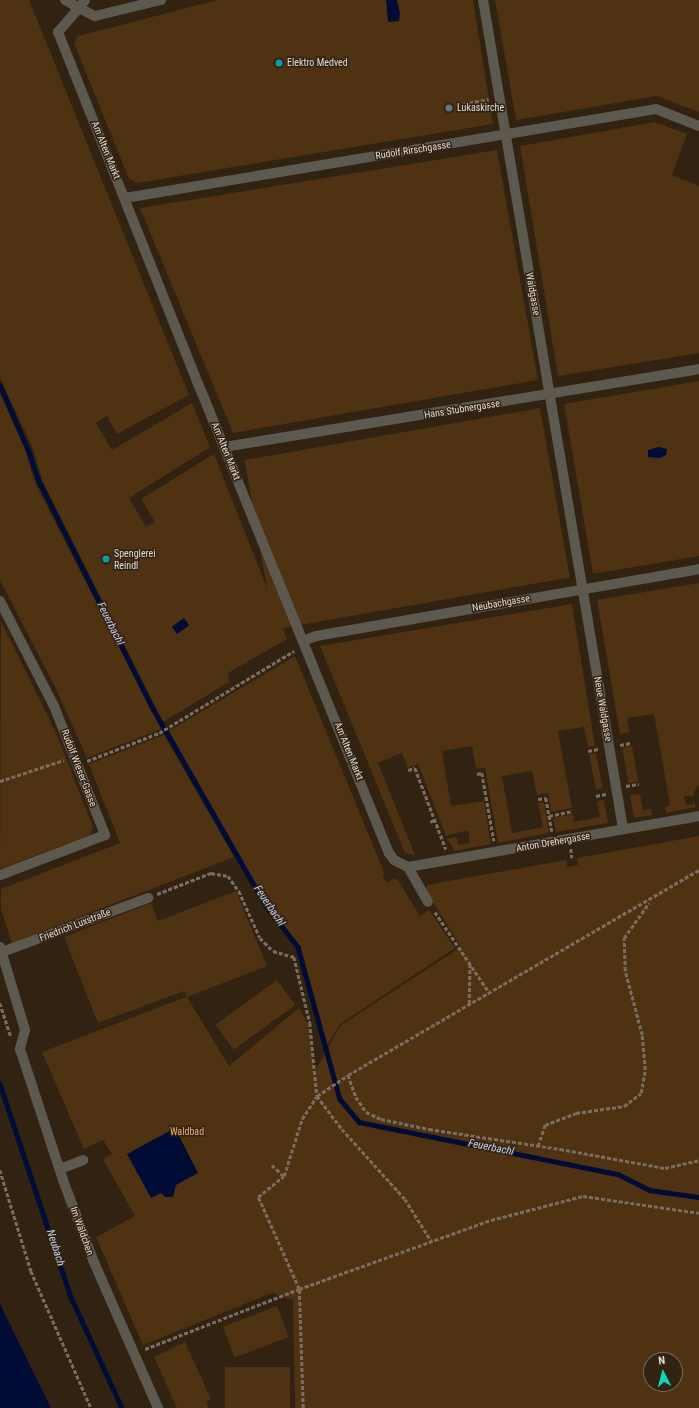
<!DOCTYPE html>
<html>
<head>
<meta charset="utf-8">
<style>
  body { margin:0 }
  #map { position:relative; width:699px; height:1408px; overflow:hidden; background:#312212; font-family:"Roboto Condensed",sans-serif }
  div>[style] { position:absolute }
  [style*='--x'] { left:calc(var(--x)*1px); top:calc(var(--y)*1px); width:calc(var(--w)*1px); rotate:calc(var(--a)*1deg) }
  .green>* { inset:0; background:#4e3212; transform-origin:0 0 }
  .water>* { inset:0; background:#010c35; transform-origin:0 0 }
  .stream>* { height:4.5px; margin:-2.25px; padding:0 2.25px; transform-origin:2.25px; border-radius:2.25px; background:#010c35 }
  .path>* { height:2.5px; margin-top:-1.25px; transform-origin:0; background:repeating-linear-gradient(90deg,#7b6e60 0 4px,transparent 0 6px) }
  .minor>* { height:10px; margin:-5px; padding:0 5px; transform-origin:5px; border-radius:5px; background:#5d594f }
  .dots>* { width:11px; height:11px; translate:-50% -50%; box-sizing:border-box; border:2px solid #312212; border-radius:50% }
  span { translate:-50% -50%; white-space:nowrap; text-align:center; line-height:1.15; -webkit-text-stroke:3px #312212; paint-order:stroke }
  .poi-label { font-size:10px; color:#e5dbd1 }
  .left { translate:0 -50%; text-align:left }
  .street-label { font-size:10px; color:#e5dbd1 }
  .park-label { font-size:10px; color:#f2b36f }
  .water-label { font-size:11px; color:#c4d3f1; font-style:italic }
  .north { position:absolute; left:643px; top:1352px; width:40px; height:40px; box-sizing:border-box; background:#312212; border:1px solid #796c5e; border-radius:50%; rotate:354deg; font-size:11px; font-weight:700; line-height:16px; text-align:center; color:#e5dbd1 }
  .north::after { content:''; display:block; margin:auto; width:14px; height:18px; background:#10d5b4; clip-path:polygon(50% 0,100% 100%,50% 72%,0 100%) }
</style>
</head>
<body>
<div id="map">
  <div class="green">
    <i style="clip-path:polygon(0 0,29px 0,189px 395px,117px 434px,107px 416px,96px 423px,112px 450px,192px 403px,210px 447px,129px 498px,146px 527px,155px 522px,141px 499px,214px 454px,287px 639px,228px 673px,229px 682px,163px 722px,43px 482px,32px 446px,0 378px)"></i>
    <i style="clip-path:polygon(218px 0,473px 0,493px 124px,137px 183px,129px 179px,74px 43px,78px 36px)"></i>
    <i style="clip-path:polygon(495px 0,699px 0,699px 112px,657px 96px,516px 120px)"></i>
    <i style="clip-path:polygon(655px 122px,687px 134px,672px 175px,699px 186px,699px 353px,558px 376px,520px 146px)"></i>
    <i style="clip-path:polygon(497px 150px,538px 380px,233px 433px,140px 208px)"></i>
    <i style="clip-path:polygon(699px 381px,699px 556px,593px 574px,564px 404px)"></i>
    <i style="clip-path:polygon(0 394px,25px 449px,35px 483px,161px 729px,87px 758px,56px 689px,0 580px)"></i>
    <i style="left:540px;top:408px;width:172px;height:300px;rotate:80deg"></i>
    <i style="clip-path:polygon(699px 583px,699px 784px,694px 791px,694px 796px,684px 796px,686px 805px,693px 804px,694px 800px,696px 807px,666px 813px,665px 807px,670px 805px,654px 714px,627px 718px,629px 732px,620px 734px,597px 600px)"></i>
    <i style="clip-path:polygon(572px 604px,595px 746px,588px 747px,584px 727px,558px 731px,572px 808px,551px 812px,548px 793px,537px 795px,532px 771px,502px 776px,512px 833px,543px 827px,538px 803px,544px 802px,549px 833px,498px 843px,485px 768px,476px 769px,472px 746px,442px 751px,451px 806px,484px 801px,491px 844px,455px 851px,447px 839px,457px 837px,458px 845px,470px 843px,468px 830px,446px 836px,418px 764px,408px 768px,402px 753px,378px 763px,415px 855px,405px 853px,320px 646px)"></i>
    <i style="clip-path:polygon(1px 621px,57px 735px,93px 827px,90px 835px,0 869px)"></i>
    <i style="clip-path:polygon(295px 656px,384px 872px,383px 877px,387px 883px,393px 879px,398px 880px,420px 916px,429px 910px,455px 948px,340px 1024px,327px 1045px,300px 946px,268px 905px,169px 731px)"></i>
    <i style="clip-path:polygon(164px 735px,234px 857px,12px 943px,1px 909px,1px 889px,120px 843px,89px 764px)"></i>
    <i style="left:632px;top:746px;width:36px;height:10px;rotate:80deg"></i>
    <i style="left:596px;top:753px;width:36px;height:7px;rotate:79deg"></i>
    <i style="clip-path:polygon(640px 794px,643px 810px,651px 809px,652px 815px,634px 818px,630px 795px)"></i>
    <i style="clip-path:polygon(604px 800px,608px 823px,556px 832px,553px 818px,573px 814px,574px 822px,600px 817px,597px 801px)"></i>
    <i style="clip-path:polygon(evenodd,699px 836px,699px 1408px,295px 1408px,293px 1300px,272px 1293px,143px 1345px,96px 1237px,135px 1216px,103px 1159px,112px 1154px,103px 1140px,84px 1149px,42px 1052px,186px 997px,184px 991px,98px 1023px,64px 937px,151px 903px,158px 921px,236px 891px,267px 966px,187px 997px,229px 1066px,299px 1008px,309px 1025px,314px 1073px,340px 1026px,461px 947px,426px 891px,427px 885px,566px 860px,567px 867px,578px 865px,577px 858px,699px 836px,651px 1360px,675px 1360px,675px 1384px,651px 1384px,651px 1360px)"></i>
    <i style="left:277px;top:980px;width:31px;height:76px;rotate:54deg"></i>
    <i style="left:277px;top:1306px;width:33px;height:58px;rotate:69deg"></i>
    <i style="clip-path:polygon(185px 1342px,211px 1399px,206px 1402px,209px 1408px,177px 1408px,154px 1357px)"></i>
    <i style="left:225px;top:1367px;width:65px;height:41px"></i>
  </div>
  <div class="water">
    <i style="clip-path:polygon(386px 0,397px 0,400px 13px,399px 21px,388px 22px)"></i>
    <i style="clip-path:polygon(659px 447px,667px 449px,666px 455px,660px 458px,648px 457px,648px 450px)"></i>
    <i style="left:184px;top:618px;width:9px;height:15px;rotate:54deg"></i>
    <i style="clip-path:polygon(175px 1128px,198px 1173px,176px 1185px,173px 1197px,165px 1197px,161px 1193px,151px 1198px,127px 1154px)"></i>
    <i style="clip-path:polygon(0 1304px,18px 1341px,51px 1408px,0 1408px)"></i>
  </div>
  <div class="stream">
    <i style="--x:0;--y:385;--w:70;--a:66.4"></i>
    <i style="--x:28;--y:449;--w:36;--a:71"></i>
    <i style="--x:40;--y:483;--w:248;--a:63.4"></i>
    <i style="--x:151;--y:705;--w:232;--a:60.2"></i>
    <i style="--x:266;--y:906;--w:52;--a:52"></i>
    <i style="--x:298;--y:947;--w:158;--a:74.6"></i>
    <i style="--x:340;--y:1099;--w:30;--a:50"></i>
    <i style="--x:359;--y:1122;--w:264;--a:11.4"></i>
    <i style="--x:618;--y:1174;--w:35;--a:27"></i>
    <i style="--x:649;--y:1190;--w:50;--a:8"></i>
    <i style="--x:0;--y:1084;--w:225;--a:71.6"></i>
    <i style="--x:71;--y:1297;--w:122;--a:65.3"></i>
  </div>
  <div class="path">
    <i style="--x:463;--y:104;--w:26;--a:-11"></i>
    <i style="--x:620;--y:745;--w:11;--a:-10"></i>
    <i style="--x:588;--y:751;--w:10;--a:-11"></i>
    <i style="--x:87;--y:761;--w:77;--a:-21.3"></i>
    <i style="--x:159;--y:733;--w:158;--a:-31.3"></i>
    <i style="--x:408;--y:770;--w:7;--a:-16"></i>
    <i style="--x:415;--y:768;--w:87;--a:69.1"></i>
    <i style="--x:477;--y:774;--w:5;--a:-11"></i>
    <i style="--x:482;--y:773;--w:69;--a:80"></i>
    <i style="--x:0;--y:781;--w:67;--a:-18.2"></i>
    <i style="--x:626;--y:786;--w:13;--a:-9"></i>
    <i style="--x:596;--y:796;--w:10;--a:-11"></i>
    <i style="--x:538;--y:799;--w:8;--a:-7"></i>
    <i style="--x:546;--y:798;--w:34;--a:80"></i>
    <i style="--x:549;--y:816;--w:24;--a:-12"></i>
    <i style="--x:430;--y:822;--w:5;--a:-22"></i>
    <i style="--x:571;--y:849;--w:9;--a:84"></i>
    <i style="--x:157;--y:894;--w:58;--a:-21.3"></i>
    <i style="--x:211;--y:873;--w:17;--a:10"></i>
    <i style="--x:228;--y:876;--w:19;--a:54"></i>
    <i style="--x:239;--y:891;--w:51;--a:65.9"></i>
    <i style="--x:260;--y:938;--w:18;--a:45"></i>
    <i style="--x:273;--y:951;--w:22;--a:16"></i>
    <i style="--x:294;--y:957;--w:68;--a:76.4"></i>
    <i style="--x:310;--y:1023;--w:73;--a:84.5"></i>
    <i style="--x:317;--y:1096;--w:41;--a:52.9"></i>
    <i style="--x:342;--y:1129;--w:94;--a:48"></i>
    <i style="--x:405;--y:1199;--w:51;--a:57.9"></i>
    <i style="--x:435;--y:912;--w:97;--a:56"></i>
    <i style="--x:0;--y:1003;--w:36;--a:72"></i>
    <i style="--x:469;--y:1004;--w:39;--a:-89"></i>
    <i style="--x:348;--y:1075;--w:23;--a:70"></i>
    <i style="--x:356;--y:1097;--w:18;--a:56"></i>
    <i style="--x:366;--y:1112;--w:17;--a:25"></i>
    <i style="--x:381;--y:1119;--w:49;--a:11.8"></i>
    <i style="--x:429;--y:1129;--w:133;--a:8.7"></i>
    <i style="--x:560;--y:1149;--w:107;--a:10.3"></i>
    <i style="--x:665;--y:1168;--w:35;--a:-13"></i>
    <i style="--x:538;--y:1146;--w:22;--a:-72"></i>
    <i style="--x:545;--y:1125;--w:33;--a:-21"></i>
    <i style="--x:576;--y:1113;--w:49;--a:-8.3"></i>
    <i style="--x:624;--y:1106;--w:21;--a:-37"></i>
    <i style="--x:641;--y:1093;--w:23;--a:-80"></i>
    <i style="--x:645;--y:1070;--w:35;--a:-95"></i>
    <i style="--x:642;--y:1035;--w:66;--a:-104.9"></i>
    <i style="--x:625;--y:971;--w:33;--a:-92"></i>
    <i style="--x:624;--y:938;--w:43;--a:-54.5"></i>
    <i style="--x:272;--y:1165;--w:16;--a:43"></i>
    <i style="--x:0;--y:1170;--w:106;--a:72.9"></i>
    <i style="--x:31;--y:1271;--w:150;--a:66.3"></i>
    <i style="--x:145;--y:1349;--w:165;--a:-21.3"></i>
    <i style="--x:299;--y:1289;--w:204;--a:-19.8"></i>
    <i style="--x:491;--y:1220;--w:95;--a:-14.6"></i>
    <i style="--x:583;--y:1196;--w:117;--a:8.3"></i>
    <i style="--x:303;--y:1408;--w:119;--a:-91.9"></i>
    <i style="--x:299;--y:1289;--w:101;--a:-114"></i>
    <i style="--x:258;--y:1197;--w:33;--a:-39"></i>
    <i style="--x:284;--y:1176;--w:60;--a:-72.5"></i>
    <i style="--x:302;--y:1119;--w:27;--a:-57"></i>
    <i style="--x:317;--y:1096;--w:37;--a:-34"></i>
    <i style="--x:348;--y:1075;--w:406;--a:-30.3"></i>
  </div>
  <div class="minor">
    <i style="--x:65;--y:0;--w:16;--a:30"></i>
    <i style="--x:79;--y:8;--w:32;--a:131"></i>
    <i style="--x:58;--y:32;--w:389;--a:68.3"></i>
    <i style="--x:202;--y:393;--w:497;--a:67.9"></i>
    <i style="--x:389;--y:853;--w:9;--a:54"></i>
    <i style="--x:394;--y:860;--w:16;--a:27"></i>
    <i style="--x:408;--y:867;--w:40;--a:60.3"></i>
    <i style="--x:85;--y:0;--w:10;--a:127"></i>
    <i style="--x:79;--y:8;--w:18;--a:27"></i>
    <i style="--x:95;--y:16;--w:68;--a:-13.6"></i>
    <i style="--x:483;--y:0;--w:841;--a:80.41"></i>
    <i style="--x:125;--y:198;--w:538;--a:-9.51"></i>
    <i style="--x:656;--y:109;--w:46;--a:21.6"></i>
    <i style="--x:224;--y:447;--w:481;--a:-9.3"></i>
    <i style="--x:0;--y:601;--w:118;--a:62.8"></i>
    <i style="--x:54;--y:706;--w:139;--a:68.4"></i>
    <i style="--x:105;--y:835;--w:112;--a:159.1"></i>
    <i style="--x:303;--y:641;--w:14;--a:-21"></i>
    <i style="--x:316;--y:636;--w:389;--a:-9.9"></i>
    <i style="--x:408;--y:867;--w:295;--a:-9.9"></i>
    <i style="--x:0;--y:947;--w:87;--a:73.2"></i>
    <i style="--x:25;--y:1030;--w:20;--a:105"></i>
    <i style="--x:20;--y:1049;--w:138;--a:71.8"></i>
    <i style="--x:63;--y:1180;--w:85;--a:69.4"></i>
    <i style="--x:93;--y:1260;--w:162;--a:66.3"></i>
    <i style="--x:2;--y:952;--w:156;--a:-20.3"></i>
    <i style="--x:60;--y:1169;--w:25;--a:-21"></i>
  </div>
  <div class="dots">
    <i style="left:279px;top:63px;background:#0f9aa8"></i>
    <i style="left:449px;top:108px;background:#6b7280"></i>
    <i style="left:106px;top:559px;background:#0f9aa8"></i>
  </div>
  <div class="poi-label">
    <span class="left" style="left:287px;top:63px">Elektro Medved</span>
    <span class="left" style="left:457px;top:108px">Lukaskirche</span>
    <span class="left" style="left:114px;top:559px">Spenglerei<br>Reindl</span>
  </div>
  <div class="street-label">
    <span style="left:106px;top:150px;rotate:68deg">Am Alten Markt</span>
    <span style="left:413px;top:150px;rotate:-9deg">Rudolf Rirschgasse</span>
    <span style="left:533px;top:294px;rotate:80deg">Waldgasse</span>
    <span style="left:462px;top:409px;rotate:-9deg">Hans Stubnergasse</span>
    <span style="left:226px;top:451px;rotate:68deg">Am Alten Markt</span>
    <span style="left:501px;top:603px;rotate:-10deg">Neubachgasse</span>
    <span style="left:603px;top:709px;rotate:80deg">Neue Waldgasse</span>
    <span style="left:349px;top:751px;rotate:68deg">Am Alten Markt</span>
    <span style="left:79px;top:768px;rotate:69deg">Rudolf Wieser-Gasse</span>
    <span style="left:553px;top:842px;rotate:-10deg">Anton Drehergasse</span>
    <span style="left:75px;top:925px;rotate:-21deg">Friedrich Luxstraße</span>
    <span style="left:82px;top:1231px;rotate:70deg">Im Wäldchen</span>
  </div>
  <div class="park-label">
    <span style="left:187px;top:1132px">Waldbad</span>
  </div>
  <div class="water-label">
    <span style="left:110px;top:624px;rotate:63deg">Feuerbachl</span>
    <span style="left:269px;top:906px;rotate:56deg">Feuerbachl</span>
    <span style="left:491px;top:1148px;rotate:11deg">Feuerbachl</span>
    <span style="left:55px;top:1248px;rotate:72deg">Neubach</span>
  </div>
  <div class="north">N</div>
</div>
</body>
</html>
